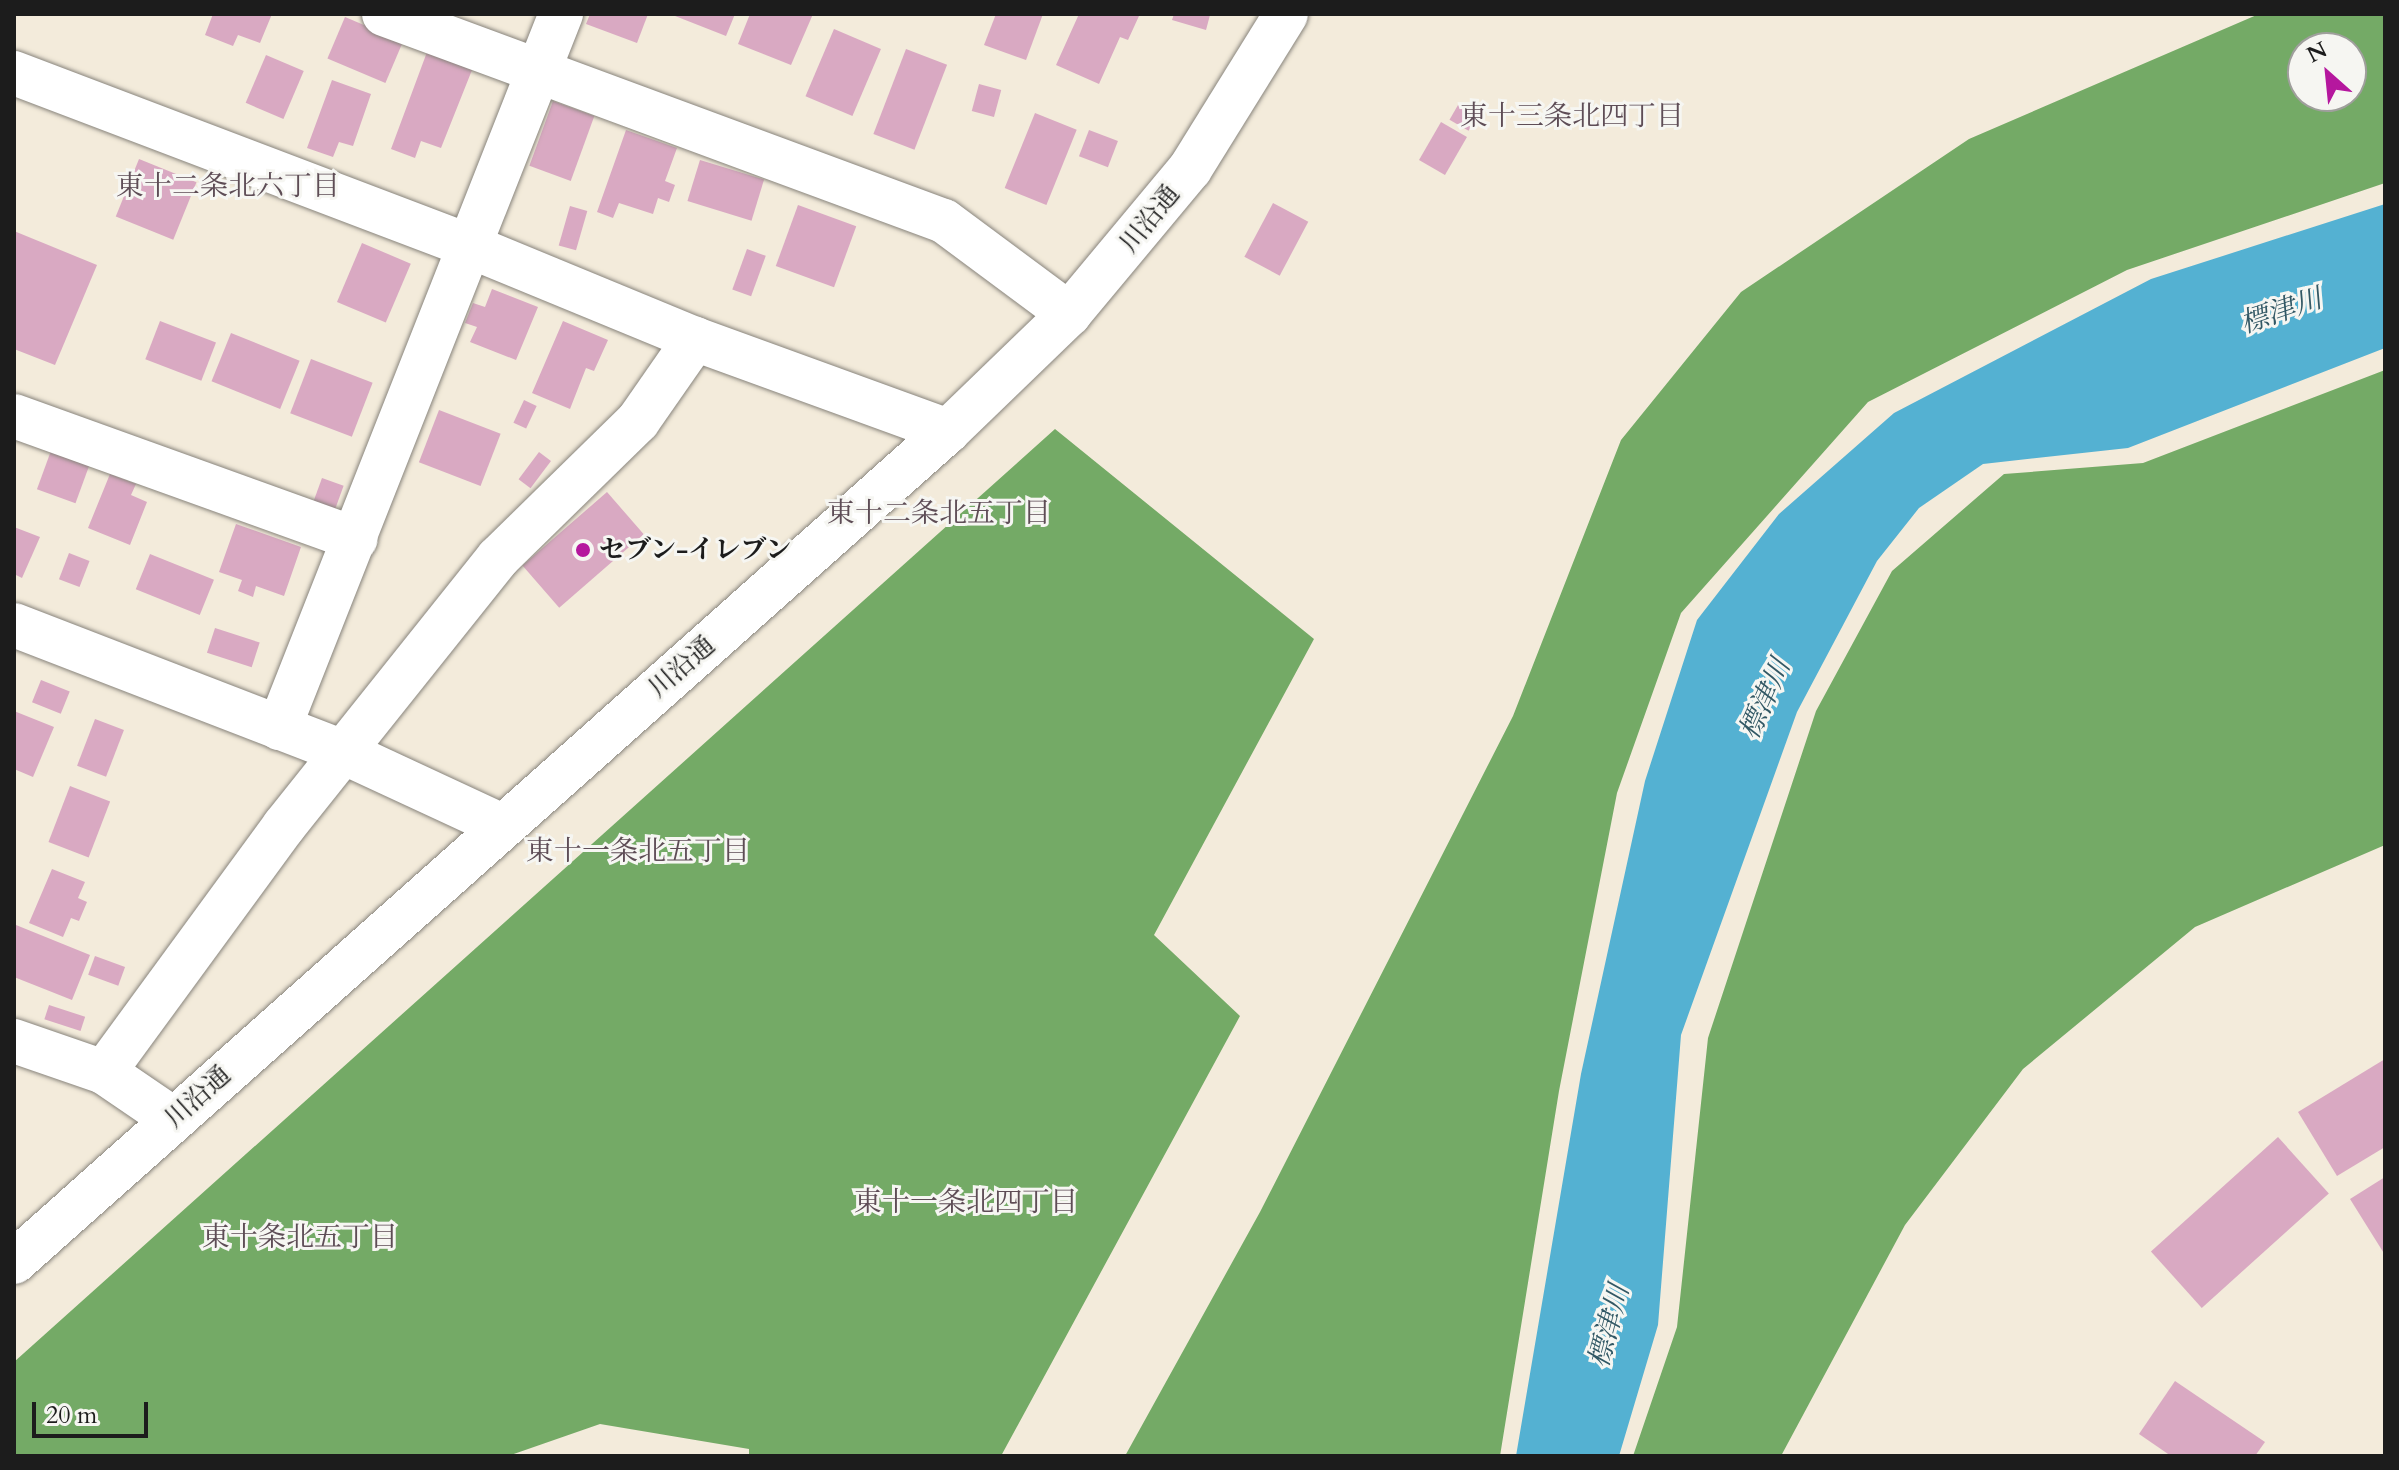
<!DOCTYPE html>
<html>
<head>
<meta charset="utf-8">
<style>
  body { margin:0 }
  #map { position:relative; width:2399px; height:1470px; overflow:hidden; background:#f3ebdb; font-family:Cardo,"Noto Serif JP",serif }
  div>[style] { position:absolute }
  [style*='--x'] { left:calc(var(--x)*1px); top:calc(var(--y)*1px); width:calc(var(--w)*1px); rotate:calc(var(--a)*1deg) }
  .forest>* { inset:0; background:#74aa66 }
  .water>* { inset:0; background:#54b1d2 }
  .building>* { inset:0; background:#d9a9c2; transform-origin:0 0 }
  .roads { filter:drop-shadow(0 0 2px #88847c) drop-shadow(0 0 2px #88847c) }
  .minor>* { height:44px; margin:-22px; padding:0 22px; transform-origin:22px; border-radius:22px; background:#fff }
  .dots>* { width:22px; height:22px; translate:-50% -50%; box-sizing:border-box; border:4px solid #f6f6f2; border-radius:50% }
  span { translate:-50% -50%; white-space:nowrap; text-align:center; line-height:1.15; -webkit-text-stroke:6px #f6f6f2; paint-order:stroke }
  .street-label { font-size:26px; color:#1c1c1c }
  .poi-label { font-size:26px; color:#1c1c1c; font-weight:700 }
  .left { translate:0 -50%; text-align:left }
  .neighbourhood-label { font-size:28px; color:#5e4d56 }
  .water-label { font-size:28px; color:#325865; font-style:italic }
  .frame { position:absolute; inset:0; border:16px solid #1c1c1c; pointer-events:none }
  .north { position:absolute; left:2287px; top:32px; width:80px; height:80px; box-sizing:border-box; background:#f6f6f2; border:2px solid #9f9f9c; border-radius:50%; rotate:333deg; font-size:22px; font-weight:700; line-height:32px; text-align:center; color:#1c1c1c }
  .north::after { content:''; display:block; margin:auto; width:28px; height:36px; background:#b5179e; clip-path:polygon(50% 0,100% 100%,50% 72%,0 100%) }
  .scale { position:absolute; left:32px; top:1402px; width:116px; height:36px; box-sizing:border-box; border:4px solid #1c1c1c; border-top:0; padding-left:10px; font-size:24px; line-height:28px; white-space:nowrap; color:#1c1c1c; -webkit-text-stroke:6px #f6f6f2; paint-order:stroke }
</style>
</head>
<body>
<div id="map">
  <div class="forest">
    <i style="clip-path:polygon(evenodd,2259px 14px,2385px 14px,2385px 183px,2127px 270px,1868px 402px,1681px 613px,1617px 793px,1559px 1091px,1500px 1456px,1125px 1456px,1260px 1212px,1513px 716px,1621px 440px,1741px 292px,1969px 139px,2259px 14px,2303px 48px,2351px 48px,2351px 96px,2303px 96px,2303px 48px)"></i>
    <i style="clip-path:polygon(2385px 370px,2385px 845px,2195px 927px,2023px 1069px,1905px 1225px,1781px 1456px,1633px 1456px,1677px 1327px,1708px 1038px,1816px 711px,1892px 571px,2004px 474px,2143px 463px)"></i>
    <i style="clip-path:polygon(1055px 429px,1314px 639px,1154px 935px,1240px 1016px,1001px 1456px,749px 1456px,749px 1449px,600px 1424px,508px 1456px,14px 1456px,14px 1362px)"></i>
  </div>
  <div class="water">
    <i style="clip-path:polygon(2385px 204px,2385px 348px,2128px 448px,1983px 464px,1919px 508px,1877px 561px,1797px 712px,1681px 1035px,1658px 1325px,1619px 1456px,1516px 1456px,1581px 1074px,1645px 781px,1697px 620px,1779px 514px,1894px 413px,2151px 279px)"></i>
  </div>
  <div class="building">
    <i style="clip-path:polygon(213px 14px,272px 14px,260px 43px,238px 35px,233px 46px,205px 35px)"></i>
    <i style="clip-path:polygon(590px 14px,648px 14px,637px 43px,586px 24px)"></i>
    <i style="clip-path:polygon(670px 14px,735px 14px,726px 36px)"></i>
    <i style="clip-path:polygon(750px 14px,813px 14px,791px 65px,738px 44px)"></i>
    <i style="clip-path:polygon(996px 14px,1043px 14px,1026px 60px,984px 45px)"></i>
    <i style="clip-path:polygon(1079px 14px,1139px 16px,1128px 40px,1120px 37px,1099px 84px,1056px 65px)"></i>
    <i style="clip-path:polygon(1174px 14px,1206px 14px,1210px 15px,1206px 30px,1172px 20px)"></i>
    <i style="left:345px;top:17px;width:63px;height:45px;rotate:23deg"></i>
    <i style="left:834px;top:29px;width:51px;height:73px;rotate:23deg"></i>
    <i style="left:906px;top:49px;width:44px;height:91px;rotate:21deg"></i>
    <i style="clip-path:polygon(427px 52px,472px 70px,441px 148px,421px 141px,415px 158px,391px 149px)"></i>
    <i style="left:266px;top:55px;width:41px;height:52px;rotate:23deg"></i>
    <i style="clip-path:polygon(332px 80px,371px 94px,353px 146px,339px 142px,333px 157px,307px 148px)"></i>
    <i style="left:979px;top:84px;width:23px;height:28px;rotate:15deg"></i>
    <i style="left:553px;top:101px;width:44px;height:69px;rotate:20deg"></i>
    <i style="left:1458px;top:105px;width:22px;height:17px;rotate:30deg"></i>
    <i style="left:1035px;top:113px;width:45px;height:81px;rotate:22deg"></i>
    <i style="left:1441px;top:122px;width:30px;height:44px;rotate:30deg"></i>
    <i style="clip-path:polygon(626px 130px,677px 148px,665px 181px,675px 185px,669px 202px,658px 198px,653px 214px,619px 203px,613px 218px,597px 212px)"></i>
    <i style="left:1089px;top:130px;width:31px;height:28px;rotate:21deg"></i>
    <i style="left:139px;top:159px;width:62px;height:62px;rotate:22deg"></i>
    <i style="left:700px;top:160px;width:67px;height:43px;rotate:17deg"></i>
    <i style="left:1273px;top:203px;width:40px;height:61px;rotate:28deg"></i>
    <i style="left:798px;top:205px;width:62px;height:65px;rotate:20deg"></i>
    <i style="left:570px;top:206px;width:18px;height:41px;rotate:16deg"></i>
    <i style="clip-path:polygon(14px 231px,97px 265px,55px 365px,14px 349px)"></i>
    <i style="left:362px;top:243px;width:53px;height:64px;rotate:23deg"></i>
    <i style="left:747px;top:249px;width:20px;height:43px;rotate:20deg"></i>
    <i style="clip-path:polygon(492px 289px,538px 307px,516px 360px,470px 342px,477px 327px,465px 323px,473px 303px,485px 307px)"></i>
    <i style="left:160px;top:321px;width:60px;height:41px;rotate:21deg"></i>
    <i style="clip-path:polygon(563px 321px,608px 340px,594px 371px,586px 368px,570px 409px,532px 393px)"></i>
    <i style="left:231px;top:333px;width:74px;height:52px;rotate:22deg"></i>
    <i style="left:311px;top:359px;width:66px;height:58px;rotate:21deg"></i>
    <i style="left:524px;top:400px;width:14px;height:25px;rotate:25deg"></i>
    <i style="left:439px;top:410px;width:66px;height:56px;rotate:21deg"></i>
    <i style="left:52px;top:448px;width:41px;height:44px;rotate:20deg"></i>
    <i style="left:539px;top:452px;width:15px;height:34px;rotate:37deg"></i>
    <i style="clip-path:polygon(110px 474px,136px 484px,131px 495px,147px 502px,130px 545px,88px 528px)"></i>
    <i style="left:322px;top:478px;width:23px;height:26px;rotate:20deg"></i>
    <i style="left:607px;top:492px;width:56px;height:112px;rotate:49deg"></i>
    <i style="clip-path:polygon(236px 524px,301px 547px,284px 596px,256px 586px,253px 597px,238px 591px,242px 580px,219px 572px)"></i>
    <i style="clip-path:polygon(14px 527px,40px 537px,22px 578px,14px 574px)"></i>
    <i style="left:69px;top:553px;width:22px;height:28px;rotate:21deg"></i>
    <i style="left:150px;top:554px;width:69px;height:38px;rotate:22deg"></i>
    <i style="left:215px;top:628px;width:47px;height:26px;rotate:18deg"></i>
    <i style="left:41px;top:680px;width:31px;height:24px;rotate:22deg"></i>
    <i style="clip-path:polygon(14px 711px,54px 727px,33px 777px,14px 769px)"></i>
    <i style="left:95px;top:719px;width:31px;height:50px;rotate:21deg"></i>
    <i style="left:70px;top:786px;width:43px;height:60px;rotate:21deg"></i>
    <i style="clip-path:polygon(52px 869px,85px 882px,78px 898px,87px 902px,79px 921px,71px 918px,63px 937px,29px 923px)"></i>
    <i style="clip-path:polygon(16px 925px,90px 955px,72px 1000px,14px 977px)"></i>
    <i style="left:95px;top:956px;width:32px;height:20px;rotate:20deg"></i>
    <i style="left:49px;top:1005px;width:38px;height:15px;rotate:18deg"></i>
    <i style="clip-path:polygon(2385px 1059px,2385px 1147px,2337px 1176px,2298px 1112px)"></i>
    <i style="left:2278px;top:1137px;width:76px;height:171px;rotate:48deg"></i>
    <i style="clip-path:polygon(2385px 1177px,2385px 1255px,2350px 1199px)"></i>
    <i style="clip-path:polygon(2175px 1381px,2265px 1442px,2255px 1456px,2171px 1456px,2139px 1434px)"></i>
  </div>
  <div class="roads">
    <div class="minor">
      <i style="--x:384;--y:14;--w:597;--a:20.29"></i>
      <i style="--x:944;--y:221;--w:156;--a:36.6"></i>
      <i style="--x:14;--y:73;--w:490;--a:20.8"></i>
      <i style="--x:472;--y:247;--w:241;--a:22.4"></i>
      <i style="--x:695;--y:339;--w:269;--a:20"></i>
      <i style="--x:14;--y:416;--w:363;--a:19.8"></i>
      <i style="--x:14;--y:625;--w:353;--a:21.1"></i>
      <i style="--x:343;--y:752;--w:173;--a:24.9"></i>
      <i style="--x:279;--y:728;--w:768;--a:-68.45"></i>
      <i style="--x:14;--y:1041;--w:95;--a:19"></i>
      <i style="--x:104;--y:1072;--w:83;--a:34.3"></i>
      <i style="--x:104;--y:1072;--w:305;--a:-53.8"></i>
      <i style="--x:284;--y:826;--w:343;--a:-51.4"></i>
      <i style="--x:498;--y:558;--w:196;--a:-44.4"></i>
      <i style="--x:638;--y:421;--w:100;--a:-55.2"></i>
      <i style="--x:14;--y:1262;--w:1250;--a:-41.66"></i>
      <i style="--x:948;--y:431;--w:168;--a:-44"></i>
      <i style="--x:1069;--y:314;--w:189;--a:-50.2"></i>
      <i style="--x:1190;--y:169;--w:182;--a:-58.2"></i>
    </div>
  </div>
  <div class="dots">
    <i style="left:583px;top:550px;background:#b5179e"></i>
  </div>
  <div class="street-label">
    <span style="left:1150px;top:219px;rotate:-51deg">川沿通</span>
    <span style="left:682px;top:667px;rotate:-41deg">川沿通</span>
    <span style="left:198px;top:1097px;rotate:-42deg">川沿通</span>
  </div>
  <div class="poi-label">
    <span class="left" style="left:599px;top:550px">セブン-イレブン</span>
  </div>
  <div class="neighbourhood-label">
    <span style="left:1572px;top:116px">東十三条北四丁目</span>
    <span style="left:228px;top:186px">東十二条北六丁目</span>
    <span style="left:939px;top:513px">東十二条北五丁目</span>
    <span style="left:638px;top:851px">東十一条北五丁目</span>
    <span style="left:966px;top:1202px">東十一条北四丁目</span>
    <span style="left:300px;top:1237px">東十条北五丁目</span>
  </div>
  <div class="water-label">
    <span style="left:2281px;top:311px;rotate:-19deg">標津川</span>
    <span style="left:1765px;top:699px;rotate:-66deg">標津川</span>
    <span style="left:1609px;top:1326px;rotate:-75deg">標津川</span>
  </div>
  <div class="frame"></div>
  <div class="north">N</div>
  <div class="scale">20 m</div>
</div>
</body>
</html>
